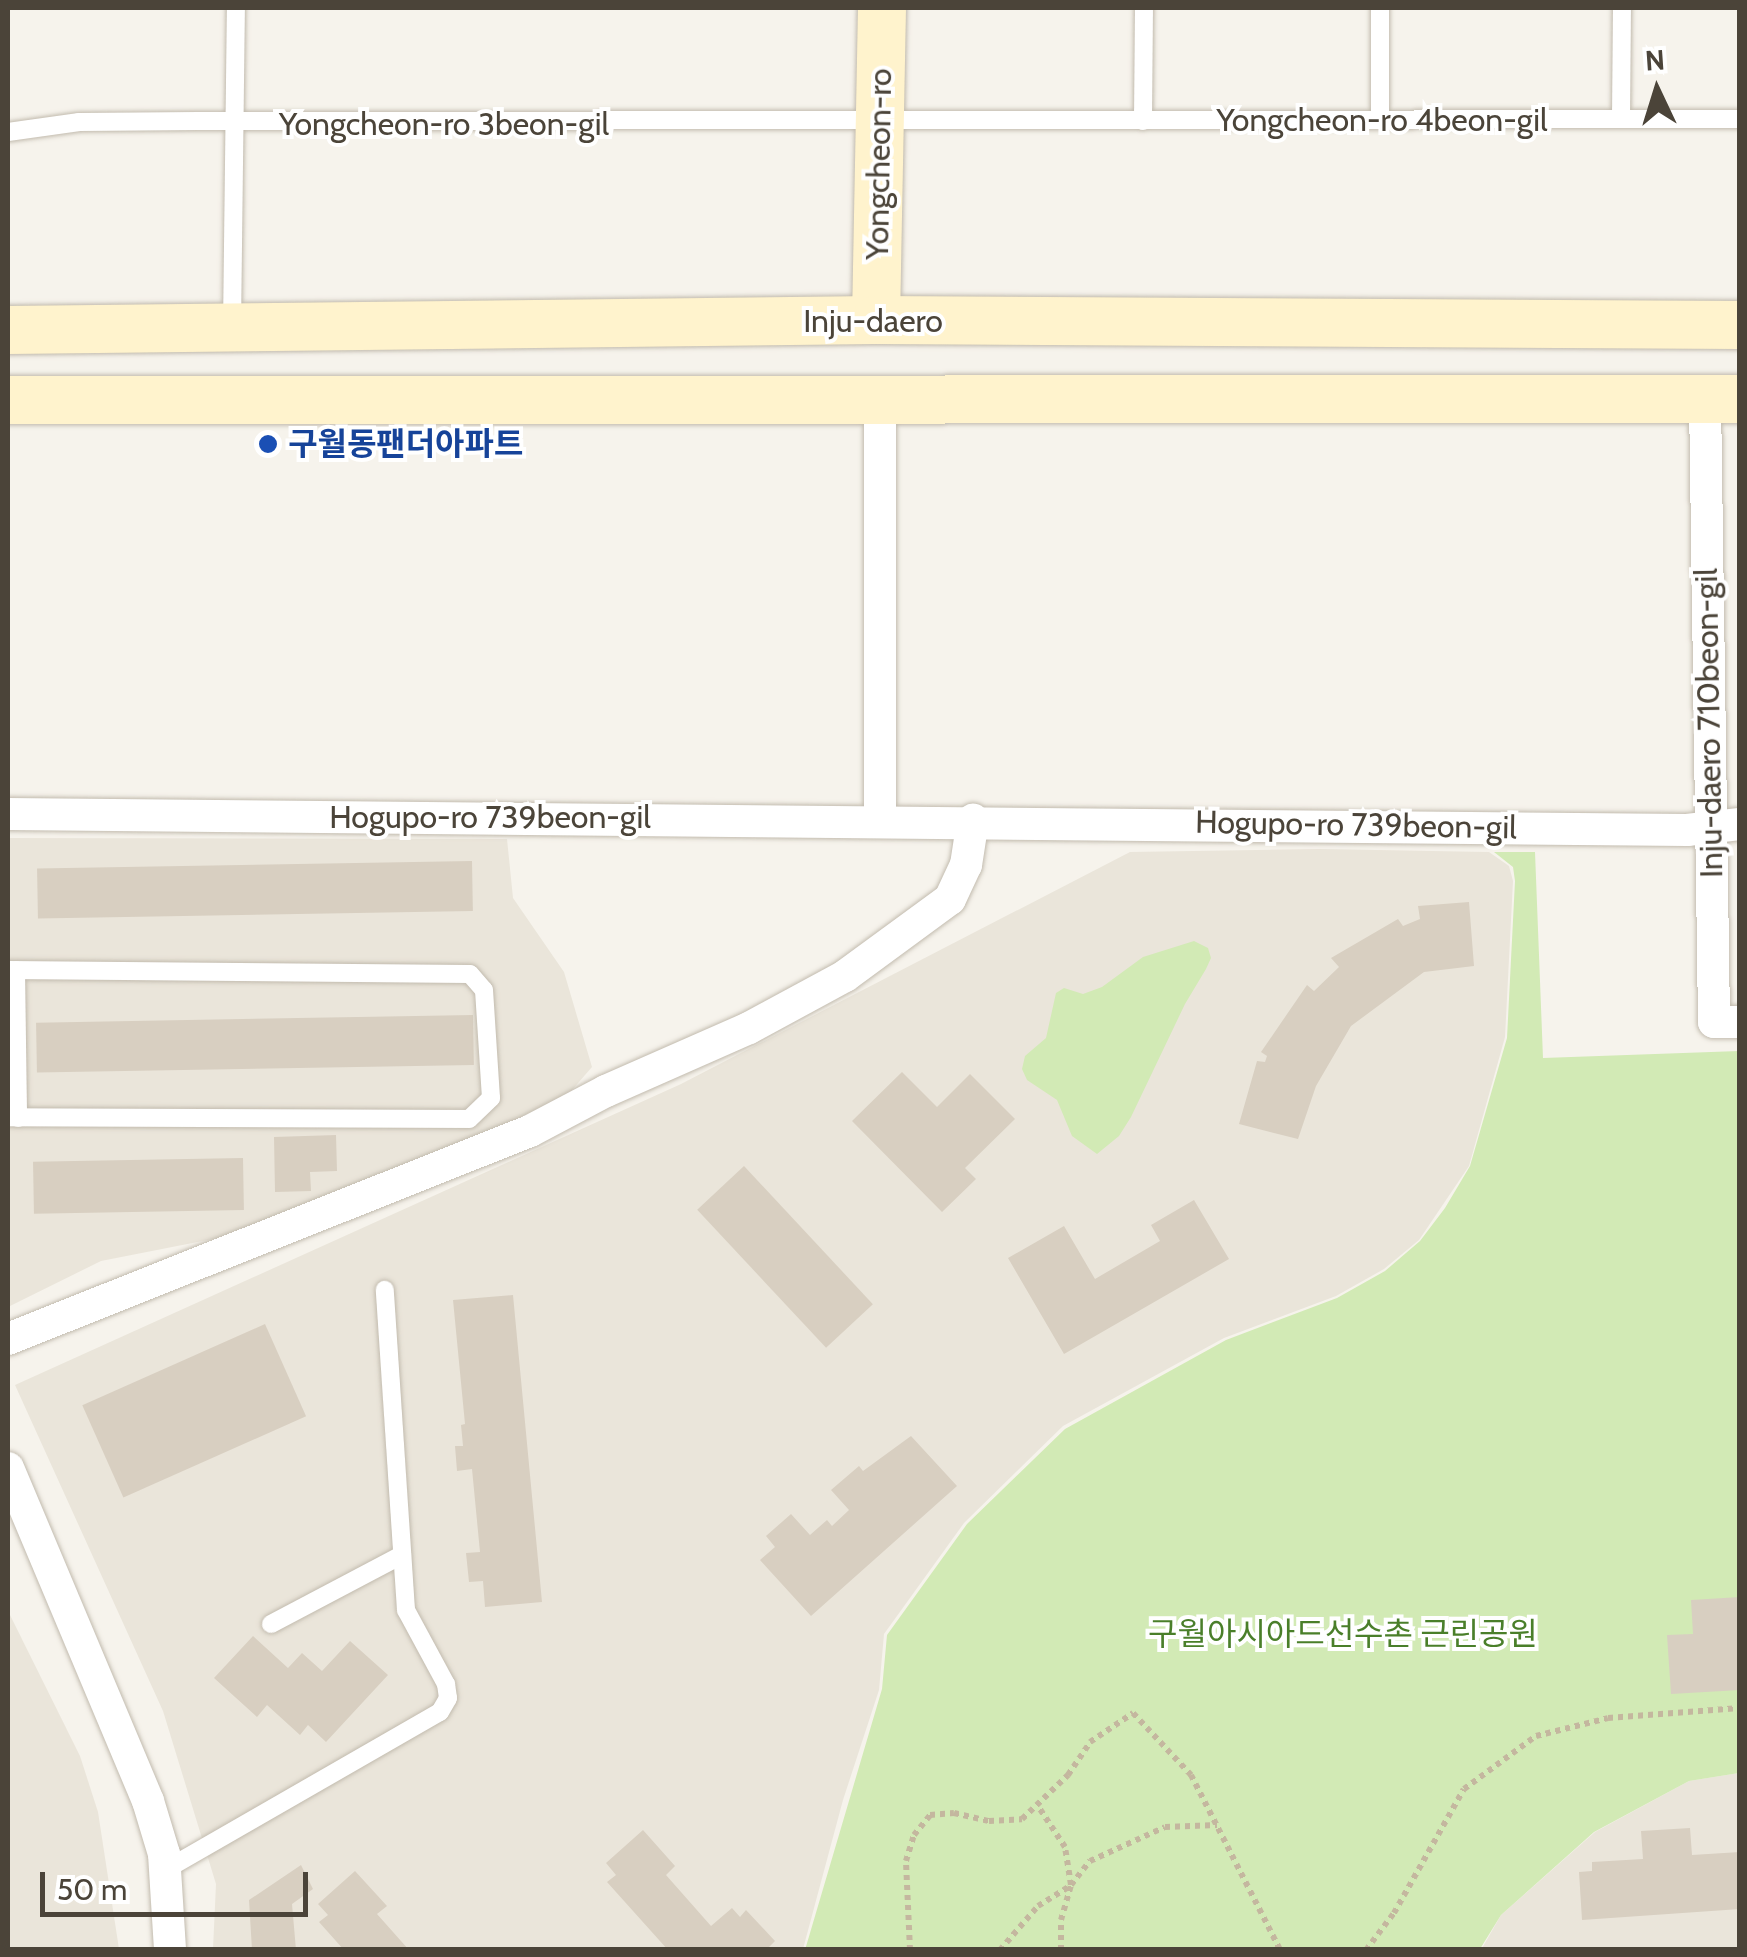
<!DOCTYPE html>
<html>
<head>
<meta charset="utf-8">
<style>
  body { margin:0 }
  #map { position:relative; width:1747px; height:1957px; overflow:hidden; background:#f6f3ec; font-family:Cabin,"Noto Sans KR",sans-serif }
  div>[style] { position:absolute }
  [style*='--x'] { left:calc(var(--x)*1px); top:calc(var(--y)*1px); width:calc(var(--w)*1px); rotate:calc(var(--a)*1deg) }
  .residential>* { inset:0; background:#eae5da }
  .green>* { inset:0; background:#d2eab5 }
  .building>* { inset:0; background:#d8cfc1; transform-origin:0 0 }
  .path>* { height:6px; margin-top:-3px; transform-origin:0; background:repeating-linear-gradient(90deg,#c4b79f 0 5px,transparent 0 10px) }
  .roads { filter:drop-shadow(0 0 2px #c2bbae) drop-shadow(0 0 2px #c2bbae) }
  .lane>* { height:18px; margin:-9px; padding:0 9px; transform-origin:9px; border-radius:9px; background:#fff }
  .street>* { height:32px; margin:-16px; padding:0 16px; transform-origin:16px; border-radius:16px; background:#fff }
  .secondary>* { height:48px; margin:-24px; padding:0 24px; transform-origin:24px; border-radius:24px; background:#fff3cd }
  .dots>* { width:28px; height:28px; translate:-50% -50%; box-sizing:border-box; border:5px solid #fff; border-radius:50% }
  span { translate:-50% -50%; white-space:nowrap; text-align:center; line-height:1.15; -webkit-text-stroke:8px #fff; paint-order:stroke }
  .street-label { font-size:32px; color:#4b4439 }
  .transit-label { font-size:32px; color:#164399; font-weight:700 }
  .left { translate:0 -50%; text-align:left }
  .park-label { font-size:32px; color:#4a7f2a }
  .frame { position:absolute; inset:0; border:10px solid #4b4439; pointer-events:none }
  .north { position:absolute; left:1607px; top:40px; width:100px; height:100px; -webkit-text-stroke:8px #fff; paint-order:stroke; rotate:356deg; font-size:28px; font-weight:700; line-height:40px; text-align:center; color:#4b4439 }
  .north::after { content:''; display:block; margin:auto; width:35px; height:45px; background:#4b4439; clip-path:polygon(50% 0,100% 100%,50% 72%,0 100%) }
  .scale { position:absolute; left:40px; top:1872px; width:268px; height:45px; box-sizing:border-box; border:5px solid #4b4439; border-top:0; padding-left:12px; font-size:30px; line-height:35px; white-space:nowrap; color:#4b4439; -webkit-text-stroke:8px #fff; paint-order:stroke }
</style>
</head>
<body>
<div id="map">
  <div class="residential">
    <i style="clip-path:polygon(8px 838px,507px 839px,513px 898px,564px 972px,592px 1067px,565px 1098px,263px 1229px,101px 1261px,8px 1307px)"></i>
    <i style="clip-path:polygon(1319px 849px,1489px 852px,1509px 866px,1513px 881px,1505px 1037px,1469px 1166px,1419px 1240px,1384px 1269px,1336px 1296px,1224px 1338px,1063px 1426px,964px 1523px,884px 1634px,879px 1690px,843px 1800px,803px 1949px,213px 1949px,216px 1884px,163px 1711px,15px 1385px,681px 1084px,1130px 852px)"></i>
    <i style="clip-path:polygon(8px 1611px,80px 1756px,98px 1812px,119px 1949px,8px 1949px)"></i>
    <i style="clip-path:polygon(1739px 1773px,1739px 1949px,1481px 1950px,1501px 1915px,1595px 1832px,1689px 1781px)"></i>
  </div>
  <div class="green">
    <i style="clip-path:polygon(1494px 852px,1535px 852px,1543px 1058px,1739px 1051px,1739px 1773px,1689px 1781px,1594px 1832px,1501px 1915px,1480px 1949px,805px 1950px,882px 1689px,887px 1635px,967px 1524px,1065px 1429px,1226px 1340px,1337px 1298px,1385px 1271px,1420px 1241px,1445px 1208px,1470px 1166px,1507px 1038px,1515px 881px,1513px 867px)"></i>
    <i style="clip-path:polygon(1194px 941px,1208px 948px,1211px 958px,1206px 969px,1185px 1004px,1131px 1117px,1119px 1136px,1097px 1154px,1072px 1136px,1057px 1100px,1027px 1080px,1022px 1069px,1025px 1056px,1046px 1038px,1056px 993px,1064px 988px,1083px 994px,1102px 987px,1143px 957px)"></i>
  </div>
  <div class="building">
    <i style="left:472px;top:861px;width:50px;height:435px;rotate:89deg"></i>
    <i style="clip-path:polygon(1469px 902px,1474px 966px,1424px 972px,1351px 1026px,1316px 1086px,1298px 1139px,1239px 1124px,1257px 1061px,1265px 1062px,1267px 1056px,1261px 1052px,1307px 985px,1314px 991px,1339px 967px,1331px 958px,1398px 919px,1403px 926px,1420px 919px,1418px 906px)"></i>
    <i style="left:473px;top:1015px;width:50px;height:437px;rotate:89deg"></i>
    <i style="clip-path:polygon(902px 1072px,937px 1107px,970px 1074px,1015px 1119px,965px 1168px,976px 1179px,942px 1212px,852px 1121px)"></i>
    <i style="clip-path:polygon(336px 1135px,337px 1171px,310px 1172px,311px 1191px,275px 1192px,274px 1137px)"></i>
    <i style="left:243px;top:1158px;width:52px;height:210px;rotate:89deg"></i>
    <i style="left:744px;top:1166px;width:189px;height:64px;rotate:47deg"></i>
    <i style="clip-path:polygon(1194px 1200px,1229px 1259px,1064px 1354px,1008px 1258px,1064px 1226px,1095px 1279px,1160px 1241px,1151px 1225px)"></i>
    <i style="clip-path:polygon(513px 1295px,542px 1602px,485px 1607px,483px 1581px,469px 1582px,466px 1553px,480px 1552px,472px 1469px,457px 1471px,455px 1446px,463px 1446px,461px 1425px,465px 1424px,453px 1300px)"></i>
    <i style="left:265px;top:1324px;width:101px;height:200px;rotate:66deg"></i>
    <i style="clip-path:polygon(911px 1436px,957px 1486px,811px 1616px,760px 1560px,775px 1547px,766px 1536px,791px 1514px,810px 1535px,827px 1520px,832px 1526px,849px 1510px,831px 1490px,859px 1466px,863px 1471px)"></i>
    <i style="clip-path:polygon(1740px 1597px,1740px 1690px,1671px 1694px,1667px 1635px,1693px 1634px,1691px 1600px)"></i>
    <i style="clip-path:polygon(253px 1636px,288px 1668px,302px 1653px,322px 1671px,350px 1641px,388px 1675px,326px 1742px,308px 1725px,300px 1735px,267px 1705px,257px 1717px,214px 1678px)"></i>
    <i style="clip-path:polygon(1690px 1828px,1692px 1855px,1740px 1852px,1740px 1909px,1582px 1920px,1579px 1872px,1592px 1871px,1592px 1862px,1643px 1859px,1641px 1831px)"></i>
    <i style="clip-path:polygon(643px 1830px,675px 1866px,666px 1875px,711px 1926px,732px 1908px,740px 1917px,746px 1910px,775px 1941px,766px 1950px,668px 1950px,607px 1882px,616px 1875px,606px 1863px)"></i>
    <i style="clip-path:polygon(301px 1865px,313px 1889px,292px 1904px,296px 1950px,252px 1950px,249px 1900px)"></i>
    <i style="clip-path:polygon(355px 1871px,387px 1906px,377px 1914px,409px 1950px,344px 1950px,319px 1922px,328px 1915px,318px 1904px)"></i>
  </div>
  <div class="path">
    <i style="--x:910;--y:1950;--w:89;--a:-92.6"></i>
    <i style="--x:906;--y:1861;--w:27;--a:-73"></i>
    <i style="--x:914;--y:1835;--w:26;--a:-51"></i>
    <i style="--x:930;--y:1815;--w:24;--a:-5"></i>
    <i style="--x:954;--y:1813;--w:36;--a:13"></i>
    <i style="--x:989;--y:1821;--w:33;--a:-3"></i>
    <i style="--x:1022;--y:1819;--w:64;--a:-43.7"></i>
    <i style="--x:1068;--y:1775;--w:40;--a:-56"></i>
    <i style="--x:1090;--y:1742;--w:52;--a:-34"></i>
    <i style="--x:1133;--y:1713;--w:85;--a:46.9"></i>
    <i style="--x:1191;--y:1775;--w:196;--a:63"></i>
    <i style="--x:1000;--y:1950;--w:58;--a:-49.2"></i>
    <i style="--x:1038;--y:1906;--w:39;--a:-32"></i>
    <i style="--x:1071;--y:1885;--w:38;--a:-99"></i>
    <i style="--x:1065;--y:1847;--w:49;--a:-123.4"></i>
    <i style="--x:1061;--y:1950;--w:30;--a:-90"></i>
    <i style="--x:1061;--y:1920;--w:36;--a:-74"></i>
    <i style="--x:1071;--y:1885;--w:31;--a:-52"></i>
    <i style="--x:1090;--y:1861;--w:82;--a:-24.4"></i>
    <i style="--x:1165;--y:1827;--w:52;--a:-2.2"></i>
    <i style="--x:1366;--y:1950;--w:46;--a:-52.9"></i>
    <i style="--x:1394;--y:1913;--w:142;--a:-60.6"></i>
    <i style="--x:1464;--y:1789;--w:89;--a:-36.4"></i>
    <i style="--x:1536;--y:1736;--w:74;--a:-14"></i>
    <i style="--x:1608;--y:1718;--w:132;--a:-4.3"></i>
  </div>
  <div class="roads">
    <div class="lane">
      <i style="--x:1621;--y:119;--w:111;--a:-89.5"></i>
      <i style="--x:1380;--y:120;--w:112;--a:-90"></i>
      <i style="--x:1143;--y:121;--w:113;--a:-89.5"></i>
      <i style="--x:8;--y:132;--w:72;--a:-8"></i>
      <i style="--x:79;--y:122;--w:119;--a:-0.5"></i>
      <i style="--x:198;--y:121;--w:1542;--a:-0.07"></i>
      <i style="--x:232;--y:327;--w:319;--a:-89.3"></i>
      <i style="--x:8;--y:970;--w:462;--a:0.5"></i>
      <i style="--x:470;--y:974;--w:21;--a:49"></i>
      <i style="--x:484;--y:990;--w:108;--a:86.3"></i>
      <i style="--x:491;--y:1098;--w:30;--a:136"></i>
      <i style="--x:469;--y:1119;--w:461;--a:-179.8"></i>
      <i style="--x:16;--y:970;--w:148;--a:89.2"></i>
      <i style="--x:271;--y:1624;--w:148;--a:-27.8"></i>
      <i style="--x:165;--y:1870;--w:317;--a:-29.9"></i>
      <i style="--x:440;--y:1712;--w:16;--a:-60"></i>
      <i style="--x:448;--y:1698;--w:14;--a:-98"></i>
      <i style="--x:446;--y:1684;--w:84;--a:-118.4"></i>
      <i style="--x:406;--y:1610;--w:321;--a:-93.8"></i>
    </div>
    <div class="street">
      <i style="--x:880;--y:399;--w:421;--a:90"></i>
      <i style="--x:1705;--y:399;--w:623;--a:89.17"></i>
      <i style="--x:1714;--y:1022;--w:26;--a:0"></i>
      <i style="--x:8;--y:814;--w:1679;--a:0.55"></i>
      <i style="--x:1687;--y:830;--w:53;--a:-6.5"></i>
      <i style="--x:8;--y:1339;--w:562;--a:-21.73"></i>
      <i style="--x:530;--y:1131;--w:86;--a:-27.8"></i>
      <i style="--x:606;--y:1091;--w:156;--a:-23.8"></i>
      <i style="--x:749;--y:1028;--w:109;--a:-28.4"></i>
      <i style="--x:845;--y:976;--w:130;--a:-36.3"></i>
      <i style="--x:950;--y:899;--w:38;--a:-65"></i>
      <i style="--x:966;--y:865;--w:46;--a:-81.2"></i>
      <i style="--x:8;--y:1468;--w:361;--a:67.2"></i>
      <i style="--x:148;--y:1801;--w:55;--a:73.2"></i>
      <i style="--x:164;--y:1854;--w:96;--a:86.4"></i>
    </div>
    <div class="secondary">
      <i style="--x:876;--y:320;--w:312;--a:-88.9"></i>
      <i style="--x:8;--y:330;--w:868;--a:-0.66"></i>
      <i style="--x:876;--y:320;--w:864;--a:0.33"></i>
      <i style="--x:8;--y:400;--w:1732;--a:-0.03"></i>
    </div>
  </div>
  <div class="dots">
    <i style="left:268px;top:444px;background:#1a4fb4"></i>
  </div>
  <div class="street-label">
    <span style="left:1382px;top:120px">Yongcheon-ro 4beon-gil</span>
    <span style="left:444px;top:124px">Yongcheon-ro 3beon-gil</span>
    <span style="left:879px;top:164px;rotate:-89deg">Yongcheon-ro</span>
    <span style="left:873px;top:321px">Inju-daero</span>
    <span style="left:1709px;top:723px;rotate:-91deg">Inju-daero 710beon-gil</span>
    <span style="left:490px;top:817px">Hogupo-ro 739beon-gil</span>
    <span style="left:1356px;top:825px;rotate:1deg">Hogupo-ro 739beon-gil</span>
  </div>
  <div class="transit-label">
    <span class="left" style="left:288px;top:444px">구월동팬더아파트</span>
  </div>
  <div class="park-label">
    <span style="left:1343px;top:1634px">구월아시아드선수촌 근린공원</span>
  </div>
  <div class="frame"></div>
  <div class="north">N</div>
  <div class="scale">50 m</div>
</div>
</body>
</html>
